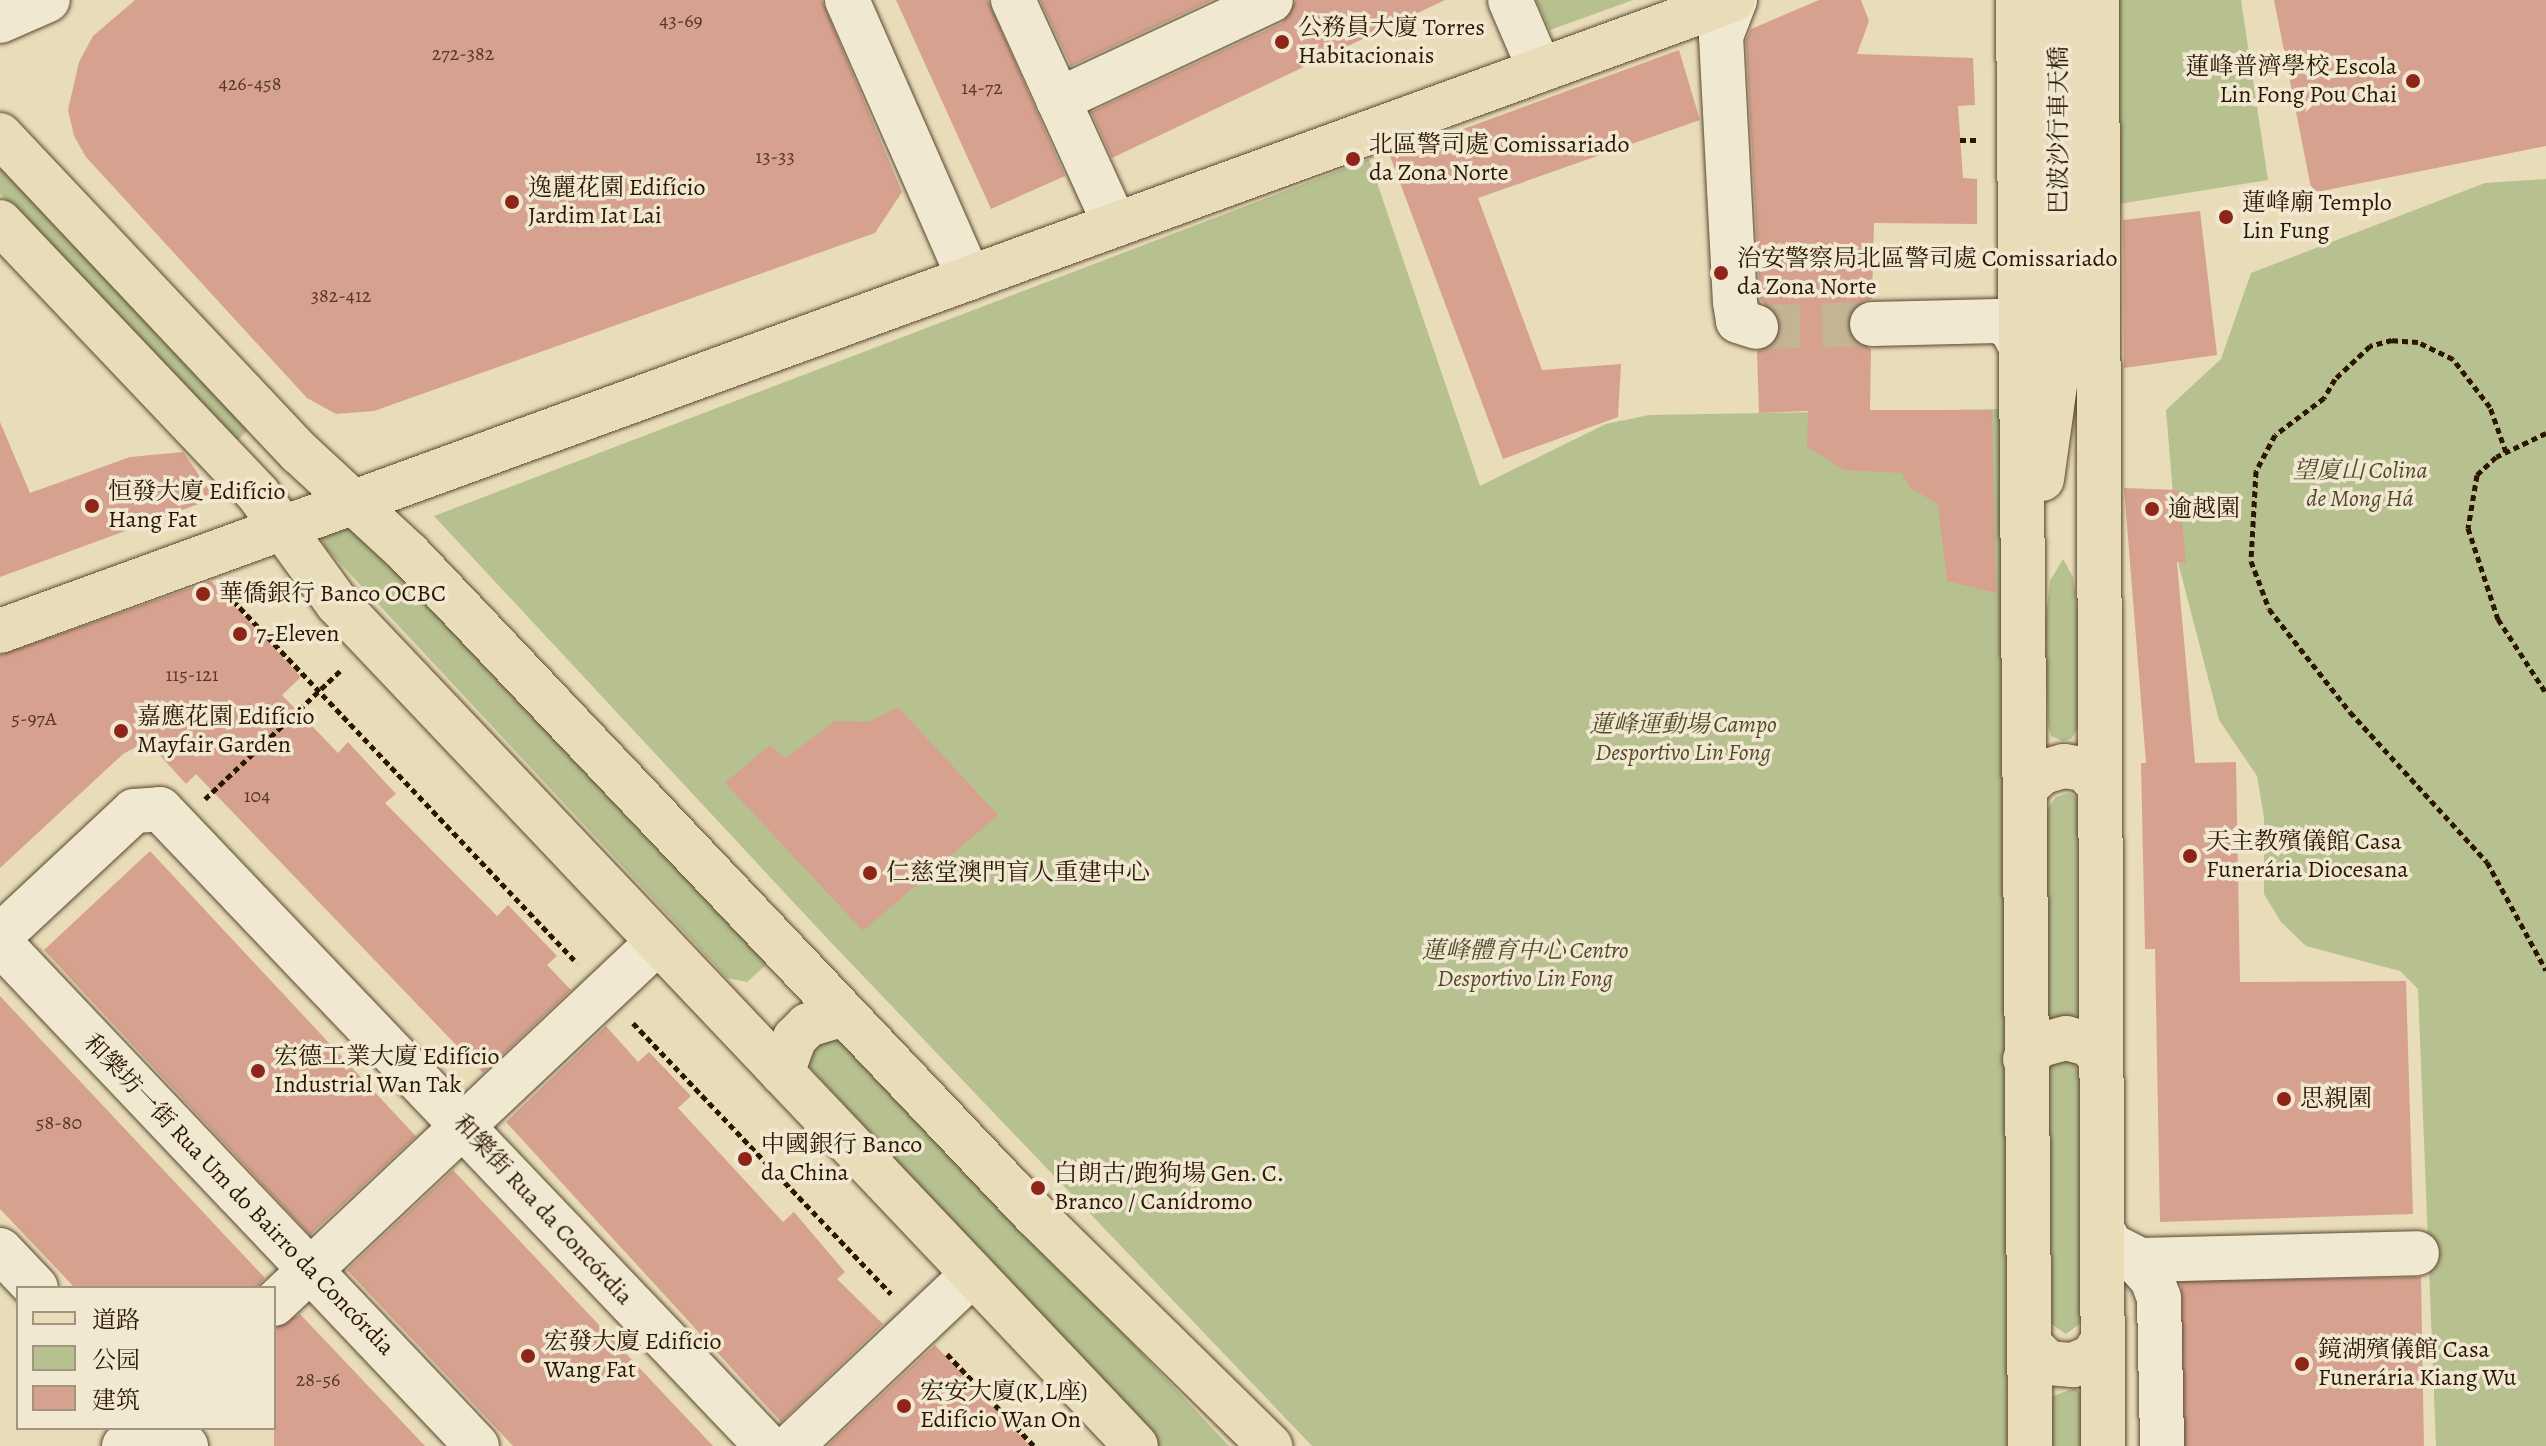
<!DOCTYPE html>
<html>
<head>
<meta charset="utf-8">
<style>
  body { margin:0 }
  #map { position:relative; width:2546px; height:1446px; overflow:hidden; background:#e9dcb9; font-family:Alegreya,"Noto Serif SC",serif }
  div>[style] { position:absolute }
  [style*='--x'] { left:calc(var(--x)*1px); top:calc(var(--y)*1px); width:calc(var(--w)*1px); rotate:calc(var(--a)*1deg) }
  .green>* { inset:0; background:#b7c08f }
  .building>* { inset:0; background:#d6a28f; transform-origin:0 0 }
  .minor-tunnel>* { height:44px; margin-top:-22px; transform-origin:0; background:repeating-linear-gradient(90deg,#c3b494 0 44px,transparent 0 66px) }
  .path>* { height:5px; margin-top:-2.5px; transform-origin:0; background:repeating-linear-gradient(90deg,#2b1602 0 6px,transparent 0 10px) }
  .roads { filter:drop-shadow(0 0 2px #5a4830) drop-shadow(0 0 2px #5a4830) }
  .minor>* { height:44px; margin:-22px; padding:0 22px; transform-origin:22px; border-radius:22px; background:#f1e8d2 }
  .major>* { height:44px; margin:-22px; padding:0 22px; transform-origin:22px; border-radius:22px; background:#e9dcb9 }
  .dots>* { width:22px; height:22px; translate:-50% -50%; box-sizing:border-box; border:4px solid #f1e8d2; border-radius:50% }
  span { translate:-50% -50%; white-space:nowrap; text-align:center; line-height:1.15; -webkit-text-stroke:7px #f1e8d2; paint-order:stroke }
  .number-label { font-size:20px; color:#563925 }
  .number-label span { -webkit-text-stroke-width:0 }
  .poi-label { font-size:24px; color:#2b1602 }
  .left { translate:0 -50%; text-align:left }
  .right { translate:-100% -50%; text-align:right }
  .street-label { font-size:24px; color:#2b1602 }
  .park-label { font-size:24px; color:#55492c; font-style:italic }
  .legend { position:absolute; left:16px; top:1286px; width:260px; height:144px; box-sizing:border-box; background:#f1e8d2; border:2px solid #a2947f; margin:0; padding:10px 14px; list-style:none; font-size:24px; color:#2b1602 }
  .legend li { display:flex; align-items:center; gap:16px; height:40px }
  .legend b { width:40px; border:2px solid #a2947f }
</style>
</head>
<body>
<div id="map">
  <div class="green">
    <i style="clip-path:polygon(1536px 0,1633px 0,1550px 30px)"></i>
    <i style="clip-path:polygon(2116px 0,2241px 0,2268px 180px,2112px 205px)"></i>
    <i style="clip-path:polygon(1369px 159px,1480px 486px,1606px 424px,1649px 415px,2006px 409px,2007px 1446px,1312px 1446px,824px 935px,434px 516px)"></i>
    <i style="clip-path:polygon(6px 165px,252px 426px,235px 443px,0 194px,0 170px)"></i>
    <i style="clip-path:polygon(2546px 179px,2546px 1446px,2436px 1446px,2418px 989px,2400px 971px,2306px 946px,2281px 922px,2264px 894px,2264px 818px,2257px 776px,2219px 720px,2179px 566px,2166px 410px,2221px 359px,2251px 273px,2485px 183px)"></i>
    <i style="clip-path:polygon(343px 513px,767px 964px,747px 982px,727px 978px,325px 547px,320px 534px)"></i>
    <i style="clip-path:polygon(2063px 559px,2073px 577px,2080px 626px,2079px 726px,2071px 739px,2063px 741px,2051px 736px,2048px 725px,2045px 624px,2050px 581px)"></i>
    <i style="clip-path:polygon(2069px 793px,2081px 800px,2082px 1012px,2054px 1024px,2046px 1014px,2046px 811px,2056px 797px)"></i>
    <i style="clip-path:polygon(836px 1027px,1229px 1446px,1158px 1446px,805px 1062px,803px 1051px)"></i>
    <i style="clip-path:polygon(2064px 1059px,2074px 1062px,2081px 1076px,2082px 1322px,2066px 1334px,2050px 1323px,2047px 1068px)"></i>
    <i style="clip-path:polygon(2075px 1388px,2085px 1397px,2088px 1446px,2048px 1446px,2053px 1396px)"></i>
  </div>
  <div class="building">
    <i style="clip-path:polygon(135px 0,822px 0,902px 192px,875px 233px,374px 411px,336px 414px,307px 398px,86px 157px,74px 136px,68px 110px,79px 62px,93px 36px)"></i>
    <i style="clip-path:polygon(896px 0,988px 0,1065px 176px,991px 209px)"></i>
    <i style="clip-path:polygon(1040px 0,1212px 0,1071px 66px)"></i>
    <i style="clip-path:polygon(1296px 0,1445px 0,1112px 158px,1091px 112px,1282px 23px)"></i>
    <i style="clip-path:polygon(1819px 0,1861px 0,1869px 21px,1857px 54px,1973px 58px,1975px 105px,1958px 106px,1963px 178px,1977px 179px,1977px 224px,1874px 223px,1872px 299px,1858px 303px,1847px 325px,1851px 338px,1871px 349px,1870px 410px,1992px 410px,1996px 593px,1947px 581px,1938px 504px,1909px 487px,1902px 473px,1844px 470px,1807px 447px,1808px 411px,1759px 413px,1757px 351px,1773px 345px,1781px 323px,1760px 299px,1746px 40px,1751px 29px)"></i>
    <i style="clip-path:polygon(2274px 0,2546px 0,2546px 146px,2312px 193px)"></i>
    <i style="clip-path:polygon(1679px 50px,1700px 120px,1478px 198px,1542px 370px,1621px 364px,1618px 417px,1503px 459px,1390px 156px)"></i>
    <i style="clip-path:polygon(2200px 211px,2217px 355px,2124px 368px,2123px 220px)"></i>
    <i style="clip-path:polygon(0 422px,30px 493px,130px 457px,183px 452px,215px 498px,0 577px)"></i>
    <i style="clip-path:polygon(2124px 488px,2179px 490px,2186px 563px,2177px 562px,2195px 763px,2236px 762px,2240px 982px,2406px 981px,2413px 1214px,2160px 1222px,2155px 949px,2145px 949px,2141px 763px,2146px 763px)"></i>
    <i style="clip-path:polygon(211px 581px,301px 677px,282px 695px,338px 753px,348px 742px,396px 794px,385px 803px,497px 916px,508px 905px,557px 956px,547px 965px,571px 990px,483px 1073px,196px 774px,186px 784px,147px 741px,123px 754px,0 868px,0 655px)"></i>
    <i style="clip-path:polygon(898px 707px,998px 815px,863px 931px,725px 783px,770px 745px,785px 758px,835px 721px,868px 722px)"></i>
    <i style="left:150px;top:851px;width:390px;height:145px;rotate:47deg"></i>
    <i style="clip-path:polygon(0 996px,265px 1278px,255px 1288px,75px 1288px,0 1209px)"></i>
    <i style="clip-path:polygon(606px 1026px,638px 1062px,649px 1052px,691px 1096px,678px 1108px,783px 1222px,794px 1212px,845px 1272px,837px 1279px,883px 1324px,781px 1422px,506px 1122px)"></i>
    <i style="clip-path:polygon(453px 1170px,713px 1446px,513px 1446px,347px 1270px)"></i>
    <i style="left:2421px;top:1277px;width:169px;height:240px;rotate:89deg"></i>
    <i style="clip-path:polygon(300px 1314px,425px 1446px,274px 1446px,274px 1328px)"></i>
    <i style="clip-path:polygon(935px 1345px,1030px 1446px,827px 1446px,920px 1359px)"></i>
  </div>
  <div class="minor-tunnel">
    <i style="--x:1756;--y:327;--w:116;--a:-1.5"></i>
  </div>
  <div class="path">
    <i style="--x:1960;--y:140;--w:19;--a:0"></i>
    <i style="--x:2546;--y:433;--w:55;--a:154.4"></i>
    <i style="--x:2496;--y:457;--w:26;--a:137"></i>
    <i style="--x:2477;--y:475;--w:54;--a:99.6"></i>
    <i style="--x:2468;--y:528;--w:96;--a:71.8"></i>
    <i style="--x:2498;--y:619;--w:88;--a:57"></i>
    <i style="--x:2506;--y:452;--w:48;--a:-109.6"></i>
    <i style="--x:2490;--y:407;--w:61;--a:-127.6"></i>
    <i style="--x:2453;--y:359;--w:39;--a:-154"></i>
    <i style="--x:2418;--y:342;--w:26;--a:-176"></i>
    <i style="--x:2392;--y:340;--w:23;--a:165"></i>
    <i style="--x:2370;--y:346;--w:48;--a:136.7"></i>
    <i style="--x:2335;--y:379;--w:22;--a:120"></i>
    <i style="--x:2324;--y:398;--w:61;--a:142.9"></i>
    <i style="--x:2275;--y:435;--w:41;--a:117.8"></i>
    <i style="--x:2256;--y:471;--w:90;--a:93.2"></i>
    <i style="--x:2251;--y:561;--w:51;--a:69.4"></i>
    <i style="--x:2269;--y:609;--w:131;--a:51.8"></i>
    <i style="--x:2350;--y:712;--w:203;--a:47.6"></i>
    <i style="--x:2487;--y:862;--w:123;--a:61.4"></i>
    <i style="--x:226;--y:593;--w:510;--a:46.51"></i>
    <i style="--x:205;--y:799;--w:190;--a:-43.5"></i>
    <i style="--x:633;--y:1023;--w:374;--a:46.4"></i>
    <i style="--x:947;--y:1354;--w:127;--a:46.6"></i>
  </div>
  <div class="roads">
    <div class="minor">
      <i style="--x:847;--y:0;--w:304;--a:66.3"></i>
      <i style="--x:1013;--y:0;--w:247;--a:65.6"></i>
      <i style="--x:1510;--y:0;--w:76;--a:66.8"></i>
      <i style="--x:1735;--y:0;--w:39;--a:111"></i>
      <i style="--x:1721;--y:36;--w:266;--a:87"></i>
      <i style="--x:1735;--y:302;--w:19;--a:81"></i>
      <i style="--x:1738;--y:321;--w:19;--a:18"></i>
      <i style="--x:0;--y:21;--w:52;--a:-23.6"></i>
      <i style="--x:1058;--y:100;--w:235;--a:-25.1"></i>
      <i style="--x:1872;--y:324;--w:126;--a:-1.4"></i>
      <i style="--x:1998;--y:321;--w:15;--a:28"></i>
      <i style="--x:2011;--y:328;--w:17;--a:62"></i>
      <i style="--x:0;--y:936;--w:183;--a:-43"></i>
      <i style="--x:134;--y:811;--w:26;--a:-4"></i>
      <i style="--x:160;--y:809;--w:880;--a:46.38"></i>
      <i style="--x:0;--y:943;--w:693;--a:46.52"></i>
      <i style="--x:2102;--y:1229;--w:18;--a:61"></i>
      <i style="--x:2111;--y:1245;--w:33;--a:27"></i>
      <i style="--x:2140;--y:1260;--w:277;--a:-1.4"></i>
      <i style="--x:0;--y:1250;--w:52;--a:46.5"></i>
      <i style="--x:2133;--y:1258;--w:28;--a:48"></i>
      <i style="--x:2152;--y:1279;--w:20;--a:70"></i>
      <i style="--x:2159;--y:1298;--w:148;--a:88.8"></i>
      <i style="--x:274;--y:1304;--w:528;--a:-43.31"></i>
      <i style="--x:169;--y:1428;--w:25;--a:47"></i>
      <i style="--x:124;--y:1446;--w:26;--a:-43"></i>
      <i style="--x:791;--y:1446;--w:250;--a:-43.4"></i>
    </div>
    <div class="major">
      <i style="--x:2018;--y:0;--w:1446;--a:89.52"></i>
      <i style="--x:2097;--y:0;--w:1446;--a:89.76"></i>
      <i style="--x:0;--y:135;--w:437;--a:46.7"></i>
      <i style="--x:300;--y:453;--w:149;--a:42.8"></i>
      <i style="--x:409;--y:554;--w:910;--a:46.56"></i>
      <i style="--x:1035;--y:1215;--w:330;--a:44.5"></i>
      <i style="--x:0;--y:222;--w:375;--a:46.5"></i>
      <i style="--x:258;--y:494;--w:135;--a:54.1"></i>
      <i style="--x:337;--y:603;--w:1161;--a:46.53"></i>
      <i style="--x:2042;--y:479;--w:124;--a:-82.1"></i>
      <i style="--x:2059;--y:356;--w:356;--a:-90.2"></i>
      <i style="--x:0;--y:631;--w:1844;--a:-20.01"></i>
      <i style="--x:2025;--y:788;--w:24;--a:-42"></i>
      <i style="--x:2043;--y:772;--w:22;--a:-16"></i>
      <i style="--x:2064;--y:766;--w:20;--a:9"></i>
      <i style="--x:2084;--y:769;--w:22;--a:47"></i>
      <i style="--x:2025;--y:1059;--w:21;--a:-43"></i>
      <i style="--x:2040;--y:1045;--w:27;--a:-15"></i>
      <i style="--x:2066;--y:1038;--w:24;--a:15"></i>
      <i style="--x:2089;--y:1044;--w:17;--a:50"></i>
      <i style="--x:782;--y:1073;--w:37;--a:-70"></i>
      <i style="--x:795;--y:1038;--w:18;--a:-45"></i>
      <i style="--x:808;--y:1025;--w:38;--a:-17"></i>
      <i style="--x:2029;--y:1344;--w:27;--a:45"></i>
      <i style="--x:2048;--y:1363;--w:25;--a:5"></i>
      <i style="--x:2073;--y:1365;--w:21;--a:-23"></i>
      <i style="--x:2092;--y:1357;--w:20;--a:-57"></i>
    </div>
  </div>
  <div class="dots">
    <i style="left:1282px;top:42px;background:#8f2418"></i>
    <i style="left:2413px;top:81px;background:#8f2418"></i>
    <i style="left:1353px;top:159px;background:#8f2418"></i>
    <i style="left:512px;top:202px;background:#8f2418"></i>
    <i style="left:2226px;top:217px;background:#8f2418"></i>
    <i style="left:1721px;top:273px;background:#8f2418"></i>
    <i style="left:92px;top:506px;background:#8f2418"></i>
    <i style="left:2152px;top:509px;background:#8f2418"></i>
    <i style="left:203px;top:594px;background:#8f2418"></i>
    <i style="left:240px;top:634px;background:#8f2418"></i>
    <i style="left:121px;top:731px;background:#8f2418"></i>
    <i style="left:2190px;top:856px;background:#8f2418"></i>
    <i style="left:870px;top:873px;background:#8f2418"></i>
    <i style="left:258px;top:1071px;background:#8f2418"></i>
    <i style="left:2284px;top:1099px;background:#8f2418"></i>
    <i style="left:745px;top:1159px;background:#8f2418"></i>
    <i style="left:1038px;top:1188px;background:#8f2418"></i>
    <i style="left:528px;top:1356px;background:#8f2418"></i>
    <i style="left:2302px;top:1364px;background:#8f2418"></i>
    <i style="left:904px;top:1406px;background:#8f2418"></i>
  </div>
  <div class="number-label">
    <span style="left:681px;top:20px">43-69</span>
    <span style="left:463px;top:53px">272-382</span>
    <span style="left:250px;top:83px">426-458</span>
    <span style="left:982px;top:87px">14-72</span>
    <span style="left:775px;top:156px">13-33</span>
    <span style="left:341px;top:295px">382-412</span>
    <span style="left:192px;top:674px">115-121</span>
    <span style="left:34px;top:718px">5-97A</span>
    <span style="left:257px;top:795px">104</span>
    <span style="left:59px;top:1122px">58-80</span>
    <span style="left:318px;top:1379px">28-56</span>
  </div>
  <div class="poi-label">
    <span class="left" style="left:1298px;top:42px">公務員大廈 Torres<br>Habitacionais</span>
    <span class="right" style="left:2397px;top:81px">蓮峰普濟學校 Escola<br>Lin Fong Pou Chai</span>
    <span class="left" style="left:1369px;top:159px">北區警司處 Comissariado<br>da Zona Norte</span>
    <span class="left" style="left:528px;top:202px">逸麗花園 Edifício<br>Jardim Iat Lai</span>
    <span class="left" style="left:2242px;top:217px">蓮峰廟 Templo<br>Lin Fung</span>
    <span class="left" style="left:1737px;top:273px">治安警察局北區警司處 Comissariado<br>da Zona Norte</span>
    <span class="left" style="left:108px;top:506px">恒發大廈 Edifício<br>Hang Fat</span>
    <span class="left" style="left:2168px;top:509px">逾越園</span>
    <span class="left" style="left:219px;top:594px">華僑銀行 Banco OCBC</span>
    <span class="left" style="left:256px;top:634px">7-Eleven</span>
    <span class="left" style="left:137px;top:731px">嘉應花園 Edifício<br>Mayfair Garden</span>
    <span class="left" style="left:2206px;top:856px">天主教殯儀館 Casa<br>Funerária Diocesana</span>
    <span class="left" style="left:886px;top:873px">仁慈堂澳門盲人重建中心</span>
    <span class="left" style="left:274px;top:1071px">宏德工業大廈 Edifício<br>Industrial Wan Tak</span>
    <span class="left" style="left:2300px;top:1099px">思親園</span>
    <span class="left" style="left:761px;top:1159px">中國銀行 Banco<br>da China</span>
    <span class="left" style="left:1054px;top:1188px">白朗古/跑狗場 Gen. C.<br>Branco / Canídromo</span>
    <span class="left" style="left:544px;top:1356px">宏發大廈 Edifício<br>Wang Fat</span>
    <span class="left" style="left:2318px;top:1364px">鏡湖殯儀館 Casa<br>Funerária Kiang Wu</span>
    <span class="left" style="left:920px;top:1406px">宏安大廈(K,L座)<br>Edifício Wan On</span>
  </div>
  <div class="street-label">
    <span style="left:2059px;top:130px;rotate:-90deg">巴波沙行車天橋</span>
    <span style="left:239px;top:1195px;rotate:46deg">和樂坊一街 Rua Um do Bairro da Concórdia</span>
    <span style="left:543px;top:1210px;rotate:47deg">和樂街 Rua da Concórdia</span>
  </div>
  <div class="park-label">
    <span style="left:2360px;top:485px">望廈山 Colina<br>de Mong Há</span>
    <span style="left:1683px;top:739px">蓮峰運動場 Campo<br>Desportivo Lin Fong</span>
    <span style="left:1525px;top:965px">蓮峰體育中心 Centro<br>Desportivo Lin Fong</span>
  </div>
  <ul class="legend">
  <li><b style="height:10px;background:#e9dcb9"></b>道路</li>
  <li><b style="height:22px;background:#b7c08f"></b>公园</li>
  <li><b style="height:22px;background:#d6a28f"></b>建筑</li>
  </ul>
</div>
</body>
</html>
